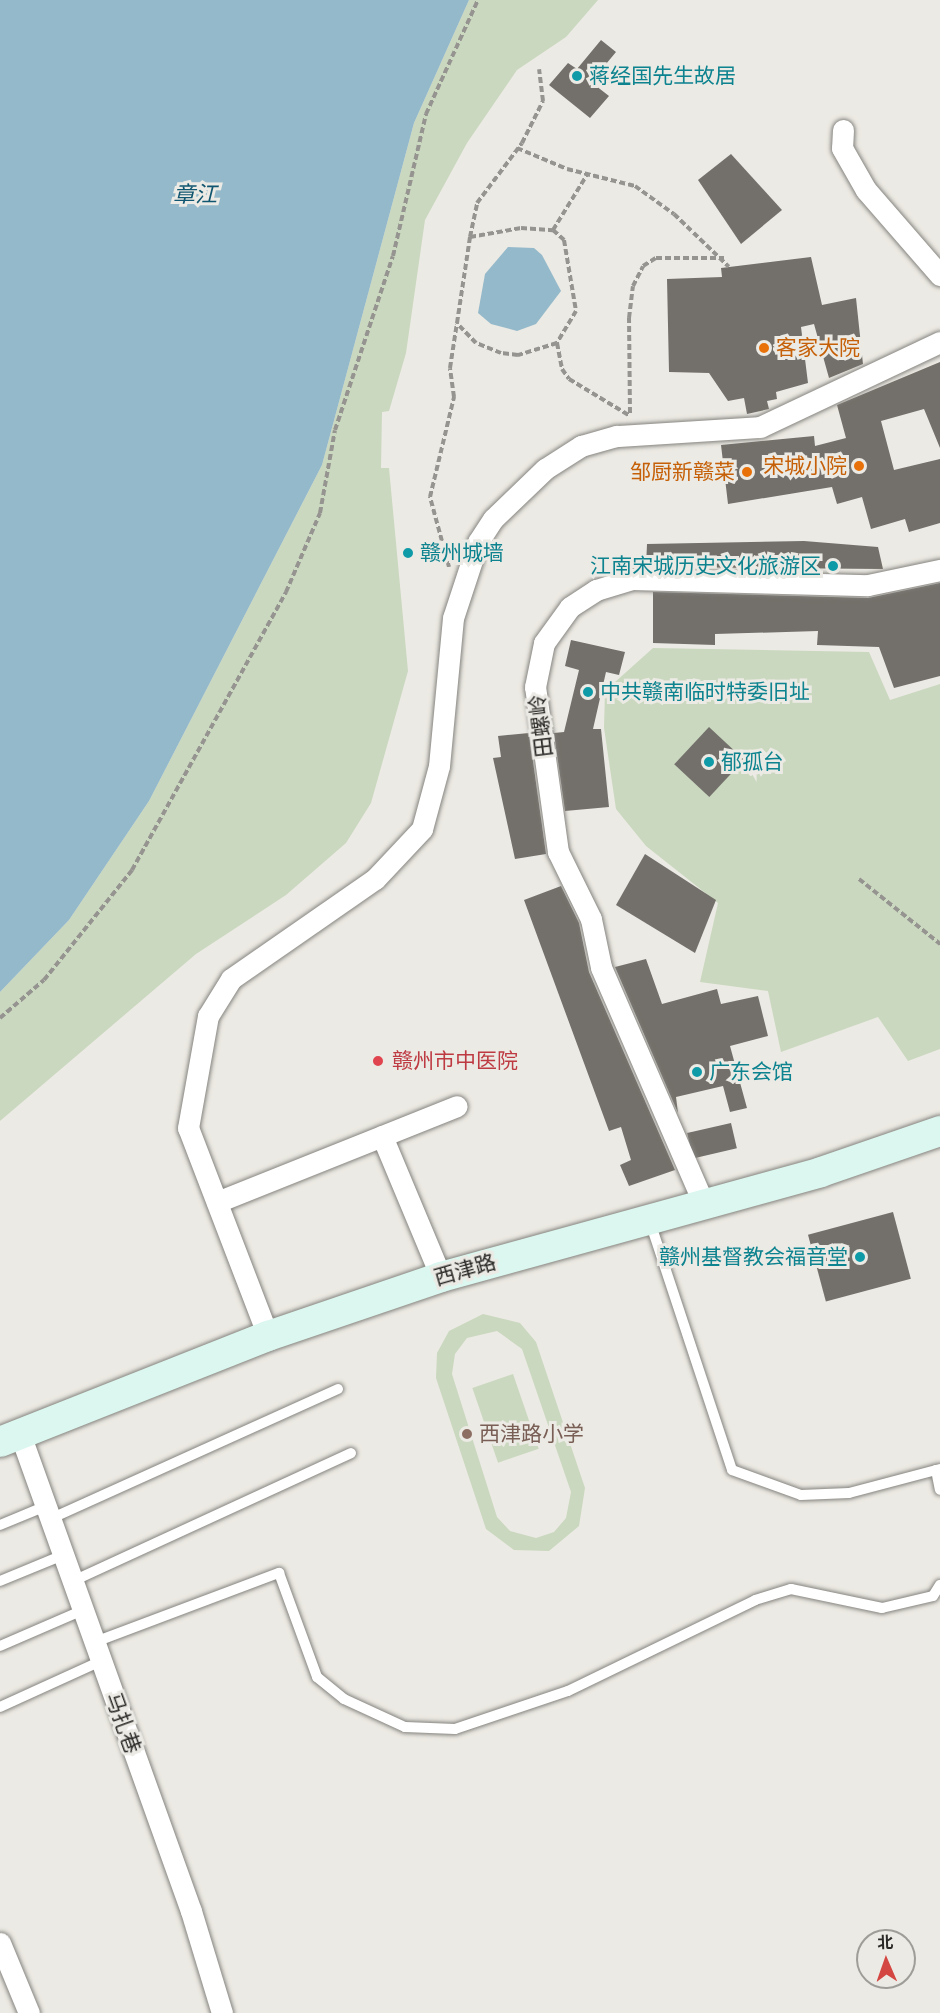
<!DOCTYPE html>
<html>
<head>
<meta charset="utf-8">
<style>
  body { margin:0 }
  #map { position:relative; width:940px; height:2013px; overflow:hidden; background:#eceae4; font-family:"Work Sans","Noto Sans SC",sans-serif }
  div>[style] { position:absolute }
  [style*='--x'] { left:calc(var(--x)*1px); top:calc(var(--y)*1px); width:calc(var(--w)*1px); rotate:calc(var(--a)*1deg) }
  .green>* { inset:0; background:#cad8bf; transform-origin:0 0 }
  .water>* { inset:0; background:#94b9ca }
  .building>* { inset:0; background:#73706b; transform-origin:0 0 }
  .path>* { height:4px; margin-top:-2px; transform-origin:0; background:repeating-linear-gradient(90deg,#969490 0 6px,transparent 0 9px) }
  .roads { filter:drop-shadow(0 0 2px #86847f) drop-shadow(0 0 2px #86847f) }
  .lane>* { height:10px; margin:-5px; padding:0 5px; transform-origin:5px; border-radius:5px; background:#fff }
  .street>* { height:21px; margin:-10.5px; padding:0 10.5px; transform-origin:10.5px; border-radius:10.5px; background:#fff }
  .secondary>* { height:30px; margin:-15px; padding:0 15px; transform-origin:15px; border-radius:15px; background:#dbf7f0 }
  .dots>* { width:16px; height:16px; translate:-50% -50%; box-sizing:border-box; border:3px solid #eceae4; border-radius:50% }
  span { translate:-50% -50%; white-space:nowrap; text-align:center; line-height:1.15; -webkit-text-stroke:6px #eceae4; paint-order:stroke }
  .culture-label { font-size:21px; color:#0d838f }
  .left { translate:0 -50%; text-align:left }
  .right { translate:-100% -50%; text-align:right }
  .food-label { font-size:21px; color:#c56008 }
  .street-label { font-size:21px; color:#2a2927 }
  .health-label { font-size:21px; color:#be3a42 }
  .education-label { font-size:21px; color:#785e54 }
  .water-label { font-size:22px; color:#105670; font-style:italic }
  .north { position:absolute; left:856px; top:1929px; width:60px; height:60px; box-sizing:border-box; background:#eceae4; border:2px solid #9e9d98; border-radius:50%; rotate:358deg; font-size:16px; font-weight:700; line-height:24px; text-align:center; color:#2a2927 }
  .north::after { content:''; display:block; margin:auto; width:21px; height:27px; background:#d44641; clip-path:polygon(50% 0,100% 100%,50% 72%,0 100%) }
</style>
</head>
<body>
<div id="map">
  <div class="green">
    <i style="clip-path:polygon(469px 0,598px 0,566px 37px,517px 70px,467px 143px,425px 220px,406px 353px,389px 411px,382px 412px,381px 468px,389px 468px,408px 671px,371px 803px,346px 843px,286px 895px,196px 954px,0 1121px,0 992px,69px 920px,149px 801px,322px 465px,414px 123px)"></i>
    <i style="clip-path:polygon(653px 648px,869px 652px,890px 700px,940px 684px,940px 1049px,908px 1061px,878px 1017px,781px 1052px,768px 991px,700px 982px,718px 903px,646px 846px,616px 809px,604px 728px,605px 691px)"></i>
    <i style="clip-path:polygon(evenodd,483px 1314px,520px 1323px,536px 1342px,585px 1488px,579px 1526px,549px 1551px,514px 1550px,486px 1529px,436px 1378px,437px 1353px,449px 1331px,483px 1314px,497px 1331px,522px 1349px,571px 1492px,566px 1518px,554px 1532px,536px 1538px,510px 1531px,497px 1517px,452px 1374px,455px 1354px,467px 1338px,497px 1331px)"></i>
    <i style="left:513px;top:1374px;width:79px;height:43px;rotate:71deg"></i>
  </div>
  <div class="water">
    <i style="clip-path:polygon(0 0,469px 0,414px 123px,322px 465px,149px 801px,69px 920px,0 992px)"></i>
    <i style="clip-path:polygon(508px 247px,534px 248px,542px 255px,561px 291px,536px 324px,517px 331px,491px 324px,478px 313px,485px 274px)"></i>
  </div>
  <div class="building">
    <i style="clip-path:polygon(601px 40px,616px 52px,591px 82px,609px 96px,590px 118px,549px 85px,568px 63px,577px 69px)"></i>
    <i style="clip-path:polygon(731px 154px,782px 210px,741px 244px,698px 180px)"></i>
    <i style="clip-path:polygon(811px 257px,822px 305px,856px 298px,863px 364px,829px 378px,814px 324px,801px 327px,808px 383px,776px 392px,777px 399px,767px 401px,769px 409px,747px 414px,744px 398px,728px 401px,709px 373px,669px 372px,667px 279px,722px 277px,721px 268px)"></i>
    <i style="clip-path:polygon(940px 362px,940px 448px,924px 409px,881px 421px,894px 470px,940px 459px,940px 523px,909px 532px,905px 519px,871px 529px,862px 497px,837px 504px,832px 487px,728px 504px,721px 445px,814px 436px,815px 446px,846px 438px,837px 405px)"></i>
    <i style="clip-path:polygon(804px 541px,878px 547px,883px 569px,646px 567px,647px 544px)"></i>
    <i style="clip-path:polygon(940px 583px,940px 676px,894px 688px,879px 647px,817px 645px,818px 631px,715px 634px,715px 645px,653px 643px,653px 592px,868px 598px)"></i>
    <i style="clip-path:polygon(571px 640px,625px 652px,619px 675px,606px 672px,593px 729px,601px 729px,609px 807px,565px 811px,554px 733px,564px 732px,579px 670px,565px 666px)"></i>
    <i style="left:709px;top:727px;width:48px;height:51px;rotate:43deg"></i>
    <i style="clip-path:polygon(529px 733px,546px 854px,515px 859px,493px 758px,501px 757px,498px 736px)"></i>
    <i style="clip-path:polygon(645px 854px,716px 900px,695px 953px,616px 905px)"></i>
    <i style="clip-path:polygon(561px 886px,579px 923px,589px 972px,675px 1170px,629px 1186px,620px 1165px,631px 1160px,621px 1127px,609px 1131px,524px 900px)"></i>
    <i style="clip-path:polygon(646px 959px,662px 1004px,717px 989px,721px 1004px,758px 996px,768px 1036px,730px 1046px,747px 1108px,730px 1112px,723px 1086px,676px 1097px,678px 1113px,615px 967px)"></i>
    <i style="left:731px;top:1123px;width:26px;height:45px;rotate:77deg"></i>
    <i style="left:893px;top:1212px;width:69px;height:88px;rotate:75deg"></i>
  </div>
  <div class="path">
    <i style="--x:517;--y:148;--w:54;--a:22.8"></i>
    <i style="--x:567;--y:169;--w:70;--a:14"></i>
    <i style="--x:635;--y:186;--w:48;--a:35.7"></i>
    <i style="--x:674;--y:214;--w:76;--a:43.9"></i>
    <i style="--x:553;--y:230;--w:67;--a:-58.4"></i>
    <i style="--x:470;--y:237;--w:35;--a:-78"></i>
    <i style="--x:477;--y:203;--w:75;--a:-53.1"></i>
    <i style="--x:522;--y:143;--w:47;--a:-63.4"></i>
    <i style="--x:543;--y:101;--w:32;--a:-97"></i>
    <i style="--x:557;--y:343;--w:41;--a:162.9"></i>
    <i style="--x:518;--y:355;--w:17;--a:-173"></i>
    <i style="--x:501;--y:353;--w:27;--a:-158"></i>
    <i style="--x:476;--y:343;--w:28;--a:-134"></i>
    <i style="--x:457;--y:323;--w:87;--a:-81.4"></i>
    <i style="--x:470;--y:237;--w:52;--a:-10"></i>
    <i style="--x:521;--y:228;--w:32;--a:4"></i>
    <i style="--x:553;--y:230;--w:15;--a:42"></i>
    <i style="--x:564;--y:240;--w:72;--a:80.4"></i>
    <i style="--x:576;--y:311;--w:37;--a:121"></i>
    <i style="--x:557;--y:343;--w:26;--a:79"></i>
    <i style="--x:562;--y:369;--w:12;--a:55"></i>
    <i style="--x:569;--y:379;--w:71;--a:31.2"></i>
    <i style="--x:630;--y:413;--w:95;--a:-90.6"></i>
    <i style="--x:629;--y:318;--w:32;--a:-83"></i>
    <i style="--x:633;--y:286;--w:22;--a:-63"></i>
    <i style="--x:643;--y:266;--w:15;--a:-32"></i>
    <i style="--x:656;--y:258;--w:68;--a:0"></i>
    <i style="--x:449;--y:567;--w:73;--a:-105.2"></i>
    <i style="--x:430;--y:497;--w:103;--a:-76.5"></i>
    <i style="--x:454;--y:397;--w:29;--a:-98"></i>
    <i style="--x:450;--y:368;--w:46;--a:-81.2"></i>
    <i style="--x:859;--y:879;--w:104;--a:38.7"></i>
    <i style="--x:0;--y:1018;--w:58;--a:-40.8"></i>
    <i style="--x:44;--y:980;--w:141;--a:-51.3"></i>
    <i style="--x:132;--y:870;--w:318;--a:-61"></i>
    <i style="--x:286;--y:592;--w:86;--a:-66.7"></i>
    <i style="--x:320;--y:513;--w:84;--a:-79.8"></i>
    <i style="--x:335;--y:430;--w:183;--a:-71.6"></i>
    <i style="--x:393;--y:256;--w:146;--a:-76.9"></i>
    <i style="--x:426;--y:114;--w:125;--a:-65.5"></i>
  </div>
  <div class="roads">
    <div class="lane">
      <i style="--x:650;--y:1222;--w:261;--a:71.7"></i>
      <i style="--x:732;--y:1470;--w:73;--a:19.9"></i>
      <i style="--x:801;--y:1495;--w:48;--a:-2.4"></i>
      <i style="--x:849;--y:1493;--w:94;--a:-14.8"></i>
      <i style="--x:936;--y:1470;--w:20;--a:79"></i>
      <i style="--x:50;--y:1519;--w:316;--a:-24.3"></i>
      <i style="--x:0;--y:1525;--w:50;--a:-22.4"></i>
      <i style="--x:0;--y:1581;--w:68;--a:-22.4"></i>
      <i style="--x:73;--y:1581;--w:306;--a:-24.7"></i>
      <i style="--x:95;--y:1642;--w:197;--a:-20.6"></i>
      <i style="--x:279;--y:1573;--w:111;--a:69.9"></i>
      <i style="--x:317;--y:1677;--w:35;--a:39"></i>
      <i style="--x:344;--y:1699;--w:67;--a:24.7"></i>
      <i style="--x:405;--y:1727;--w:50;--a:2.3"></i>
      <i style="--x:455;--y:1729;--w:119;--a:-18.6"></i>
      <i style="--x:568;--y:1691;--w:208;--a:-25.9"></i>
      <i style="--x:755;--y:1600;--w:38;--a:-17"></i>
      <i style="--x:791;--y:1589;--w:93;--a:11.8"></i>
      <i style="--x:882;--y:1608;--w:52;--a:-13.2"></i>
      <i style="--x:933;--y:1596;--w:13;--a:-58"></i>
      <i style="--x:0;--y:1646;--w:90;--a:-23.4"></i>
      <i style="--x:0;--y:1707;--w:111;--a:-24.5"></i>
    </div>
    <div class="street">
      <i style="--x:843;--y:130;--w:18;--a:93"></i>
      <i style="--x:842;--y:148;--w:48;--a:60.3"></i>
      <i style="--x:866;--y:190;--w:113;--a:49"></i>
      <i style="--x:382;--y:1136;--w:153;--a:67.3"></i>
      <i style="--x:217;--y:1202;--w:258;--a:-21.8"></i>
      <i style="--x:703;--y:1202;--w:256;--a:-113.5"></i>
      <i style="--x:601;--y:967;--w:49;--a:-101.8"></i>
      <i style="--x:591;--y:919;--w:75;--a:-116.2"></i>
      <i style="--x:558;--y:852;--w:167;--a:-97.9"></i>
      <i style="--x:535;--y:687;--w:45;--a:-78.4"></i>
      <i style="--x:544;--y:643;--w:44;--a:-54.2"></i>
      <i style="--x:570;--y:607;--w:31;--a:-33"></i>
      <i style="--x:596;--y:590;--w:37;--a:-17"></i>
      <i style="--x:631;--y:579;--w:237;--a:1.5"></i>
      <i style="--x:868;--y:585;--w:74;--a:-11.8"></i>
      <i style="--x:268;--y:1336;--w:223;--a:-111"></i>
      <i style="--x:188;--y:1128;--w:114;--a:-79.9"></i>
      <i style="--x:208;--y:1016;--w:44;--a:-58.1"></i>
      <i style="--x:231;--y:979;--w:175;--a:-34.8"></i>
      <i style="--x:375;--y:879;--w:69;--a:-46.8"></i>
      <i style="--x:422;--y:829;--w:65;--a:-74.9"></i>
      <i style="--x:439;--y:766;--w:149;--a:-84.6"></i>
      <i style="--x:453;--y:618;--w:80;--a:-71.8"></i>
      <i style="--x:478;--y:542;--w:27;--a:-57"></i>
      <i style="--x:493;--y:519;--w:72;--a:-43.9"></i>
      <i style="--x:545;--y:469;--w:43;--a:-32.6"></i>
      <i style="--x:581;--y:446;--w:37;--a:-16"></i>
      <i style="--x:617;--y:436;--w:143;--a:-3.6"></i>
      <i style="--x:760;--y:427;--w:199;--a:-25.3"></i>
      <i style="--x:20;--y:1434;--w:507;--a:70.28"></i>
      <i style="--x:191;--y:1911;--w:107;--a:73.1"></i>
      <i style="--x:0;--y:1943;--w:76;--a:67.5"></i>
    </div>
    <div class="secondary">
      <i style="--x:0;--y:1442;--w:288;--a:-21.6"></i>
      <i style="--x:268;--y:1336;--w:183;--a:-18.8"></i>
      <i style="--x:441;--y:1277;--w:394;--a:-15.4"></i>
      <i style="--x:821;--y:1172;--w:126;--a:-19"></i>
    </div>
  </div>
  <div class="dots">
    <i style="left:577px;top:76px;background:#0f9aa8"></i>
    <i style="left:764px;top:348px;background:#e8710a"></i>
    <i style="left:859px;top:466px;background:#e8710a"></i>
    <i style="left:747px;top:472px;background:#e8710a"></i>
    <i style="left:408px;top:553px;background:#0f9aa8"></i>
    <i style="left:833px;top:566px;background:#0f9aa8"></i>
    <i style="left:588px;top:692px;background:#0f9aa8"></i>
    <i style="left:709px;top:762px;background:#0f9aa8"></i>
    <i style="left:378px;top:1061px;background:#e0444e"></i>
    <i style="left:697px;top:1072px;background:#0f9aa8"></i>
    <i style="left:860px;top:1257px;background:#0f9aa8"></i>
    <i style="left:467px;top:1434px;background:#8d6e63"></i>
  </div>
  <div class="culture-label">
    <span class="left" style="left:589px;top:76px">蒋经国先生故居</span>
    <span class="left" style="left:420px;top:553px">赣州城墙</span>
    <span class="right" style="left:821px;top:566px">江南宋城历史文化旅游区</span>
    <span class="left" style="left:600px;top:692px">中共赣南临时特委旧址</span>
    <span class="left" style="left:721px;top:762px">郁孤台</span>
    <span class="left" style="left:709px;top:1072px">广东会馆</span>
    <span class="right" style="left:848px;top:1257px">赣州基督教会福音堂</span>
  </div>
  <div class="food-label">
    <span class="left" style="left:776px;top:348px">客家大院</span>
    <span class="right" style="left:847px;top:466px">宋城小院</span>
    <span class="right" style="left:735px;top:472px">邹厨新赣菜</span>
  </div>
  <div class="street-label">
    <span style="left:541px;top:726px;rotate:-97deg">田螺岭</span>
    <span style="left:465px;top:1270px;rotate:-16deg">西津路</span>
    <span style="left:123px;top:1723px;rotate:70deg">马扎巷</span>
  </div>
  <div class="health-label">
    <span class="left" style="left:392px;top:1061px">赣州市中医院</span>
  </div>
  <div class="education-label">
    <span class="left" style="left:479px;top:1434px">西津路小学</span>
  </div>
  <div class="water-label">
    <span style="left:195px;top:195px">章江</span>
  </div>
  <div class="north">北</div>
</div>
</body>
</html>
